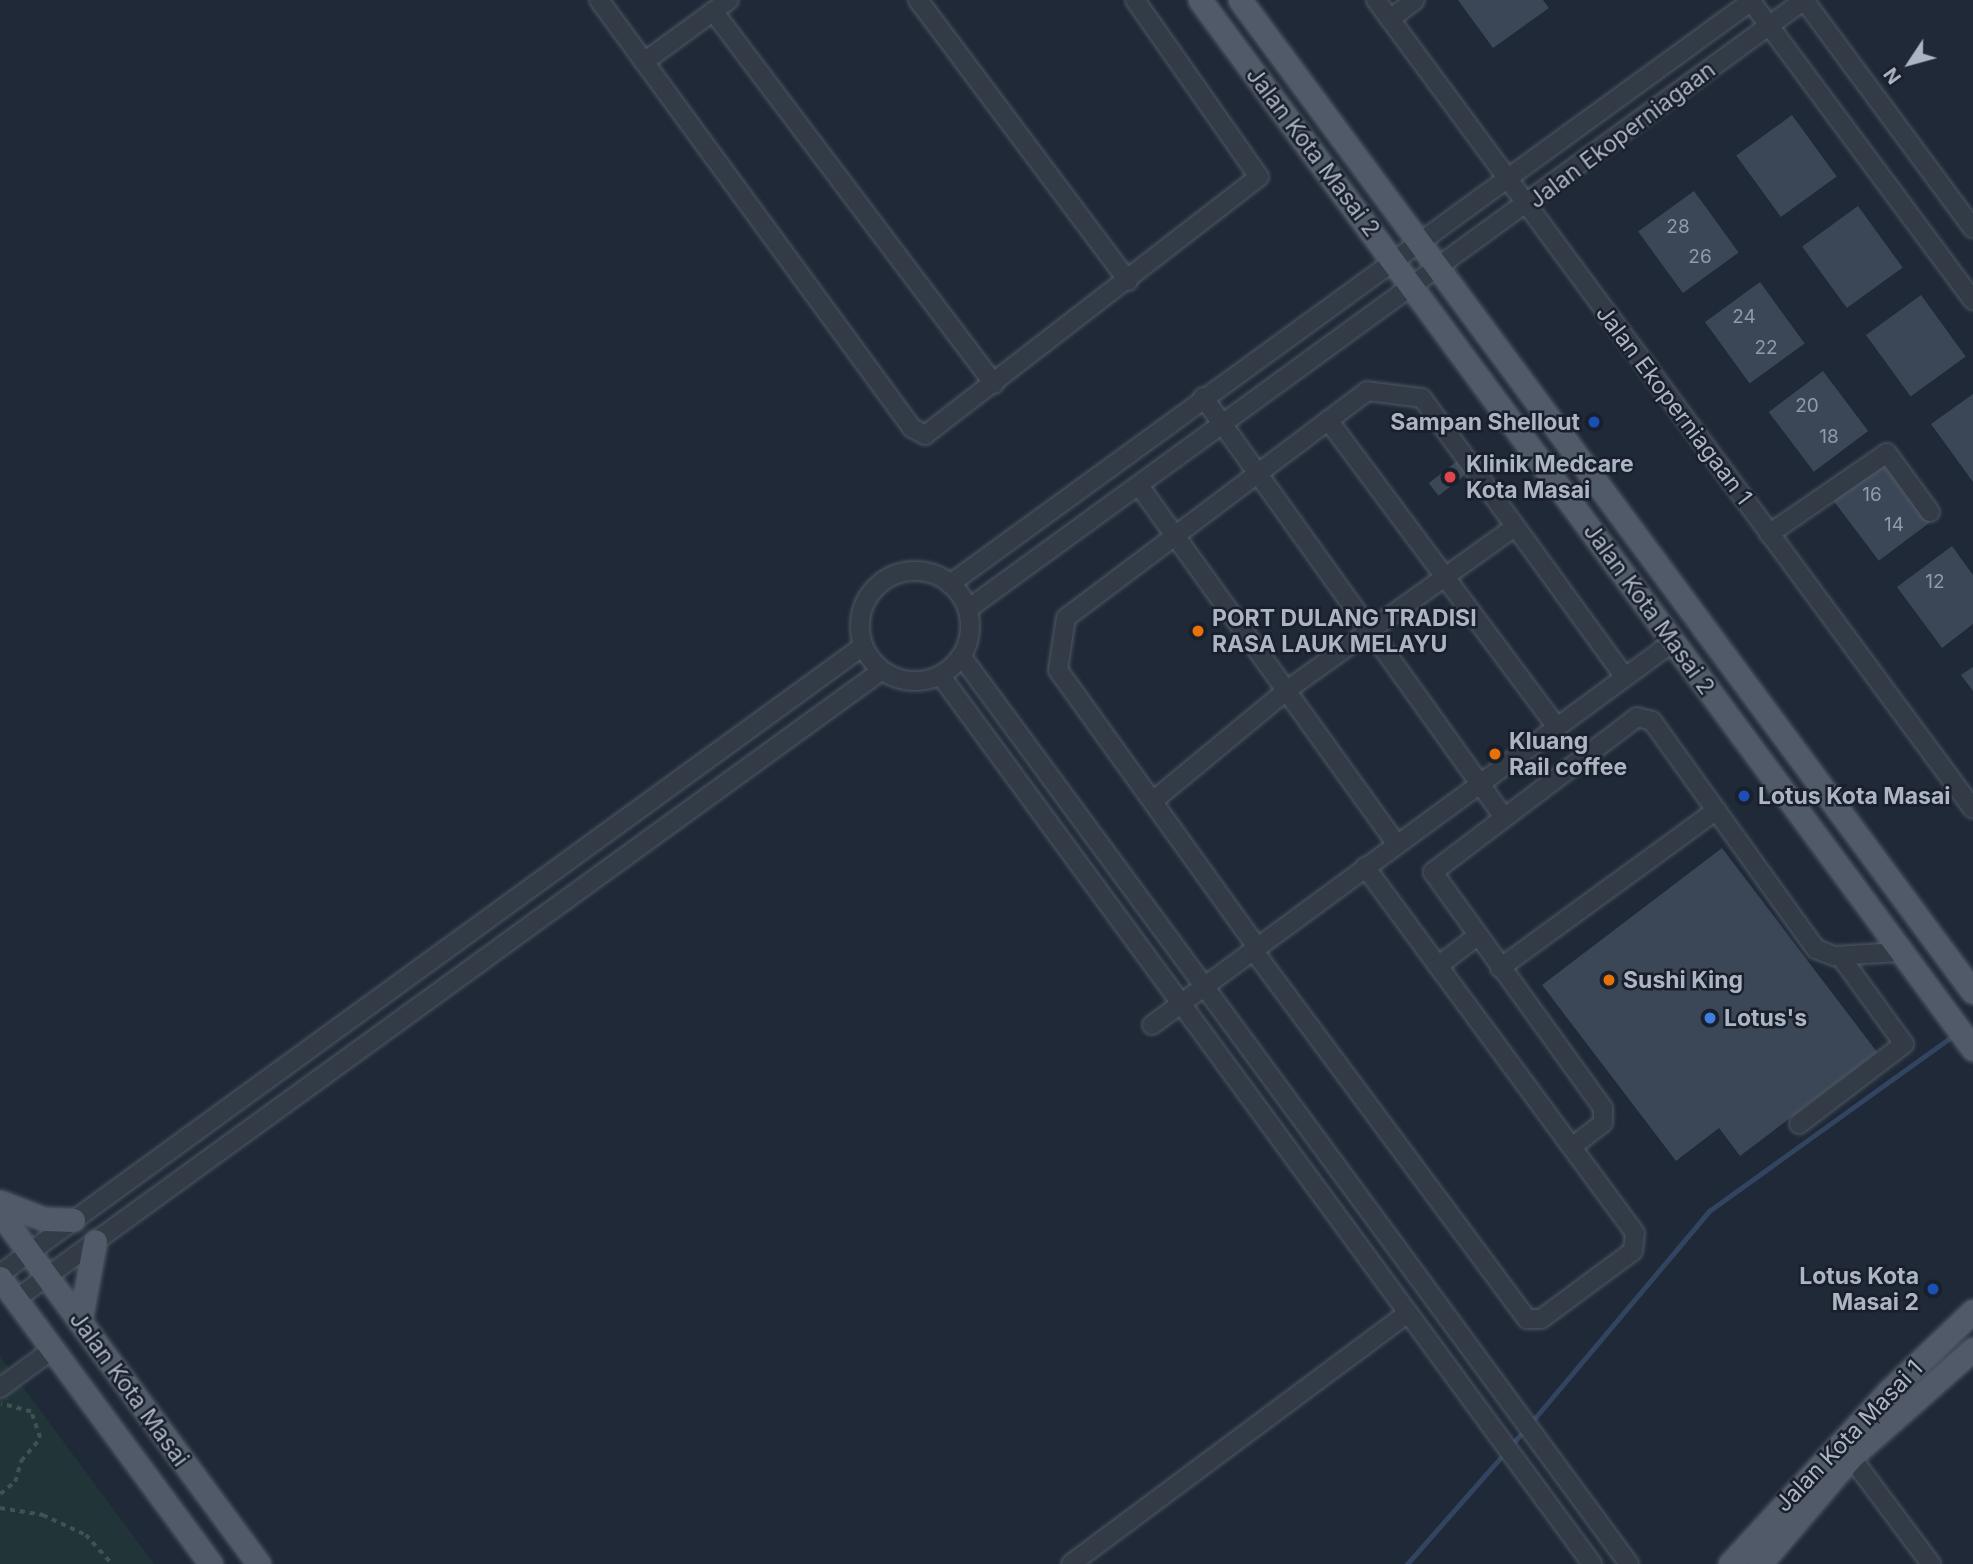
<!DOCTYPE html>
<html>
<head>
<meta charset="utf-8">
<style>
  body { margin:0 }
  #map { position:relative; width:1973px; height:1564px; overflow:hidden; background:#1f2937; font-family:Inter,sans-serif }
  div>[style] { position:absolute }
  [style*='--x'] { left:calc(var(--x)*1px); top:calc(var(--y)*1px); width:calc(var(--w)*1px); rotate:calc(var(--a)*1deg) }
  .green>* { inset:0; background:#213538 }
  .stream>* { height:5px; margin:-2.5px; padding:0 2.5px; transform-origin:2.5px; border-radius:2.5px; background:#32445f }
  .building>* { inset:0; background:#3b4757; transform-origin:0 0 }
  .path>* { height:3.5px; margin-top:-1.75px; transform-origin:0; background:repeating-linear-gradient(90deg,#3f5255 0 5px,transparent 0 10px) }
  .roads { filter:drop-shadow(0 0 2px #505865) drop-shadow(0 0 2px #505865) }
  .minor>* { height:18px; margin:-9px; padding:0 9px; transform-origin:9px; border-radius:9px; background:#333b47 }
  .minor>.ring { margin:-9px; padding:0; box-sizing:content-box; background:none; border:18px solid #333b47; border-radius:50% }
  .major>* { height:23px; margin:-11.5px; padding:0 11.5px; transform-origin:11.5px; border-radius:11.5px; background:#515a68 }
  .dots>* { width:19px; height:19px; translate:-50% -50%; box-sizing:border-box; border:4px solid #19202c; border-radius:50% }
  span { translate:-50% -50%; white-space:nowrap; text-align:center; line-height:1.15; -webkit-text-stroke:5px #19202c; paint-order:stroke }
  .number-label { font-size:19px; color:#909aa9 }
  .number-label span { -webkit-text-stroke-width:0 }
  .street-label { font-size:23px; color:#adb5c4 }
  .poi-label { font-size:23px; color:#adb5c4; font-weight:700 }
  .right { translate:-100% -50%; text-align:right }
  .left { translate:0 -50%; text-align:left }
  .north { position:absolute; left:1875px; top:28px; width:70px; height:70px; -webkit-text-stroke:5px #19202c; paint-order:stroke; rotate:234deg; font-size:19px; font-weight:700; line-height:28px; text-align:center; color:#adb5c4 }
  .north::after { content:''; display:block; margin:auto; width:24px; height:32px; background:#adb5c4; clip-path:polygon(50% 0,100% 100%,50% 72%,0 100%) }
</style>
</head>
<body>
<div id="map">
  <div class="green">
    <i style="clip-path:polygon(0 1356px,154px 1564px,0 1564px)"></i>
  </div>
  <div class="stream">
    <i style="--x:1534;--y:1419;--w:272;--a:-49.9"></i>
    <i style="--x:1709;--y:1211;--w:302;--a:-35.7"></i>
    <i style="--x:1514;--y:1442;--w:9;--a:-49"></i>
    <i style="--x:1407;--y:1564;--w:141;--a:-48.7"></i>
  </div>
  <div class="building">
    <i style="clip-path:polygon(1458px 0,1543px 0,1549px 8px,1493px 48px)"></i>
    <i style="left:1792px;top:115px;width:76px;height:69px;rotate:54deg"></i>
    <i style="left:1694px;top:191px;width:76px;height:69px;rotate:54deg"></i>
    <i style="left:1858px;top:206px;width:76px;height:69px;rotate:54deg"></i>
    <i style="left:1760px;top:282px;width:76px;height:68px;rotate:54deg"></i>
    <i style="left:1921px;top:295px;width:76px;height:68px;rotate:54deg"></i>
    <i style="left:1823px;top:371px;width:75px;height:68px;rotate:53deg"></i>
    <i style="clip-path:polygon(1973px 394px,1973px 482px,1931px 424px)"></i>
    <i style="left:1461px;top:458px;width:16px;height:41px;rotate:52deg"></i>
    <i style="left:1888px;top:460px;width:75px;height:68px;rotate:53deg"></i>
    <i style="clip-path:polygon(1952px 546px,1973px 575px,1973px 624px,1942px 648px,1897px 587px)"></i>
    <i style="clip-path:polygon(1973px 667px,1973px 691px,1961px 675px)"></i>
    <i style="clip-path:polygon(1722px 848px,1877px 1052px,1740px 1156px,1719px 1128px,1676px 1161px,1542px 985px)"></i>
  </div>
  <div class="path">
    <i style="--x:0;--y:1494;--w:19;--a:-39"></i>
    <i style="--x:15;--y:1482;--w:22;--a:-74"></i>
    <i style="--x:21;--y:1461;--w:30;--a:-50"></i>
    <i style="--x:40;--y:1438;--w:28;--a:-109"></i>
    <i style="--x:31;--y:1412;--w:31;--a:-165"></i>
    <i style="--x:0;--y:1508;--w:44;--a:9.2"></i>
    <i style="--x:43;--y:1515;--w:47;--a:24.9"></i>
    <i style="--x:86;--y:1535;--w:39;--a:48"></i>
  </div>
  <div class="roads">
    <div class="minor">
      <i style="--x:599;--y:0;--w:530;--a:53.82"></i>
      <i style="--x:912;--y:428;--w:15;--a:28"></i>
      <i style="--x:925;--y:435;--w:422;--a:-37.7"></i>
      <i style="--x:1259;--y:177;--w:216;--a:-125"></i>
      <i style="--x:918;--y:0;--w:351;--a:53.2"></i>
      <i style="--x:1376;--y:0;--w:1005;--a:53.57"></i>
      <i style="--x:1750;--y:0;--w:374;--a:53.4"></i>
      <i style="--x:1804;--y:0;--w:284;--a:53.5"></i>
      <i style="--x:713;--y:11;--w:467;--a:53"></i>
      <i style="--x:1390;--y:19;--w:31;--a:-37"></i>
      <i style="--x:644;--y:62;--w:105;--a:-36.1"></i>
      <i style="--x:1203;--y:397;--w:515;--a:54.4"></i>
      <i style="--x:1328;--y:420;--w:382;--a:53.3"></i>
      <i style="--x:1140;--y:487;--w:440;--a:54.3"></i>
      <i style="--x:1769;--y:534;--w:143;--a:-34.5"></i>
      <i style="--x:1887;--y:453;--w:73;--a:53.9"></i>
      <i class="ring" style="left:860px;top:571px;width:92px;height:92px"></i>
      <i style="--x:950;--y:584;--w:993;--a:-36.03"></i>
      <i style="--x:968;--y:609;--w:1034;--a:-36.07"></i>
      <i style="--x:962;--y:657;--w:1126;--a:53.67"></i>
      <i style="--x:941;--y:676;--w:1101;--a:53.75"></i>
      <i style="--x:1153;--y:801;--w:174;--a:-39.6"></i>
      <i style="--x:1287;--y:690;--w:280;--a:-35.6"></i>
      <i style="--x:1257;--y:947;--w:341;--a:-125.7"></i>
      <i style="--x:1058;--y:670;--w:53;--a:-81.3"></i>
      <i style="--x:1066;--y:618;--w:377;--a:-37"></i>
      <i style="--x:1367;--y:391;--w:55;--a:7.3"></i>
      <i style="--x:1422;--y:398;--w:344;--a:54"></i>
      <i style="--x:1253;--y:950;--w:460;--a:53.4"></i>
      <i style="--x:1527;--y:1319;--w:14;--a:0"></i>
      <i style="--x:1541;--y:1319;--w:114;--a:-36.5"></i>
      <i style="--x:1633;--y:1251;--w:18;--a:-84"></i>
      <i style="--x:1635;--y:1233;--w:455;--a:-126.4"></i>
      <i style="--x:1438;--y:966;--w:49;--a:-37.6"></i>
      <i style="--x:1500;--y:968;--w:268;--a:-36.1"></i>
      <i style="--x:1152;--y:1025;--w:647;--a:-36.32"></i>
      <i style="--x:1799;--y:1124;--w:132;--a:-37.3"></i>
      <i style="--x:1904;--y:1044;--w:109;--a:-126"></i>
      <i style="--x:1572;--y:1147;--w:39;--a:-38"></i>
      <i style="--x:1603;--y:1123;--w:15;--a:-90"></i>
      <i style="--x:1603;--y:1108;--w:291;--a:-125.8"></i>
      <i style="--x:1433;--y:872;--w:256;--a:-37.2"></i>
      <i style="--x:1637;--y:717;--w:16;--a:15"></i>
      <i style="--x:1652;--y:721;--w:281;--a:54.3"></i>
      <i style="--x:1816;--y:949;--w:19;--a:21"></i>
      <i style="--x:1834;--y:956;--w:65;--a:-3.5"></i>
      <i style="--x:0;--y:1274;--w:1067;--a:-36.04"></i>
      <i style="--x:16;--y:1299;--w:1069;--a:-35.98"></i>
      <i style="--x:0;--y:1388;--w:66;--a:-36.3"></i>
      <i style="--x:1851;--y:1457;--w:134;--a:53.2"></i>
      <i style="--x:1071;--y:1564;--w:418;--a:-36.7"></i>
    </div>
    <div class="major">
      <i style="--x:1200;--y:0;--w:1303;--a:53.61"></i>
      <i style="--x:1240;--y:0;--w:1233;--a:53.54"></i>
      <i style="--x:0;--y:1202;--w:47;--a:21.1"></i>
      <i style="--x:44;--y:1219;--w:29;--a:2"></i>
      <i style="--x:0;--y:1213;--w:436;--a:53.6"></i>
      <i style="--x:0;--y:1278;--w:355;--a:53.6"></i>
      <i style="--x:80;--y:1322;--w:82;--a:-79.5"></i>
      <i style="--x:1730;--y:1564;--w:234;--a:-47.4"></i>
      <i style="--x:1888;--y:1392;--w:117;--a:-43.6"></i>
      <i style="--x:1760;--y:1564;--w:140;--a:-49.6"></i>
      <i style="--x:1851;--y:1457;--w:163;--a:-41.5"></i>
    </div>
  </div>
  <div class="dots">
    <i style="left:1594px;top:422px;background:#1a4fb4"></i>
    <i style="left:1450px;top:477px;background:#e0444e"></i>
    <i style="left:1198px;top:631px;background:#e8710a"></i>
    <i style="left:1495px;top:754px;background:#e8710a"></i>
    <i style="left:1744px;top:796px;background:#1a4fb4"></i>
    <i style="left:1609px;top:980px;background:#e8710a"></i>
    <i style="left:1710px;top:1018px;background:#3f7fe0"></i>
    <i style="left:1933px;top:1289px;background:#1a4fb4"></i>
  </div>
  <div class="number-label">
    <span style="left:1678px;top:227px">28</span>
    <span style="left:1700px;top:257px">26</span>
    <span style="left:1744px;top:317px">24</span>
    <span style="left:1766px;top:348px">22</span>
    <span style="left:1807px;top:406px">20</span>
    <span style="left:1829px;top:437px">18</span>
    <span style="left:1872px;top:495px">16</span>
    <span style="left:1894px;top:525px">14</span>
    <span style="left:1935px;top:582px">12</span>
  </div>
  <div class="street-label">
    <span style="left:1622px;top:135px;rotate:-37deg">Jalan Ekoperniagaan</span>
    <span style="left:1313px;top:152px;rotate:53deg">Jalan Kota Masai 2</span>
    <span style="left:1674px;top:405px;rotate:53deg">Jalan Ekoperniagaan 1</span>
    <span style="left:1649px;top:609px;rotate:54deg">Jalan Kota Masai 2</span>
    <span style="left:129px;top:1389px;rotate:54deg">Jalan Kota Masai</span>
    <span style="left:1849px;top:1436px;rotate:-46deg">Jalan Kota Masai 1</span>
  </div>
  <div class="poi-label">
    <span class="right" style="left:1580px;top:422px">Sampan Shellout</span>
    <span class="left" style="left:1466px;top:477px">Klinik Medcare<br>Kota Masai</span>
    <span class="left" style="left:1212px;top:631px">PORT DULANG TRADISI<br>RASA LAUK MELAYU</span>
    <span class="left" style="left:1509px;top:754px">Kluang<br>Rail coffee</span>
    <span class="left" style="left:1758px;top:796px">Lotus Kota Masai</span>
    <span class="left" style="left:1623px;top:980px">Sushi King</span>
    <span class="left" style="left:1724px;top:1018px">Lotus's</span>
    <span class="right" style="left:1919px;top:1289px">Lotus Kota<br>Masai 2</span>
  </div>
  <div class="north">N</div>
</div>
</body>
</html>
